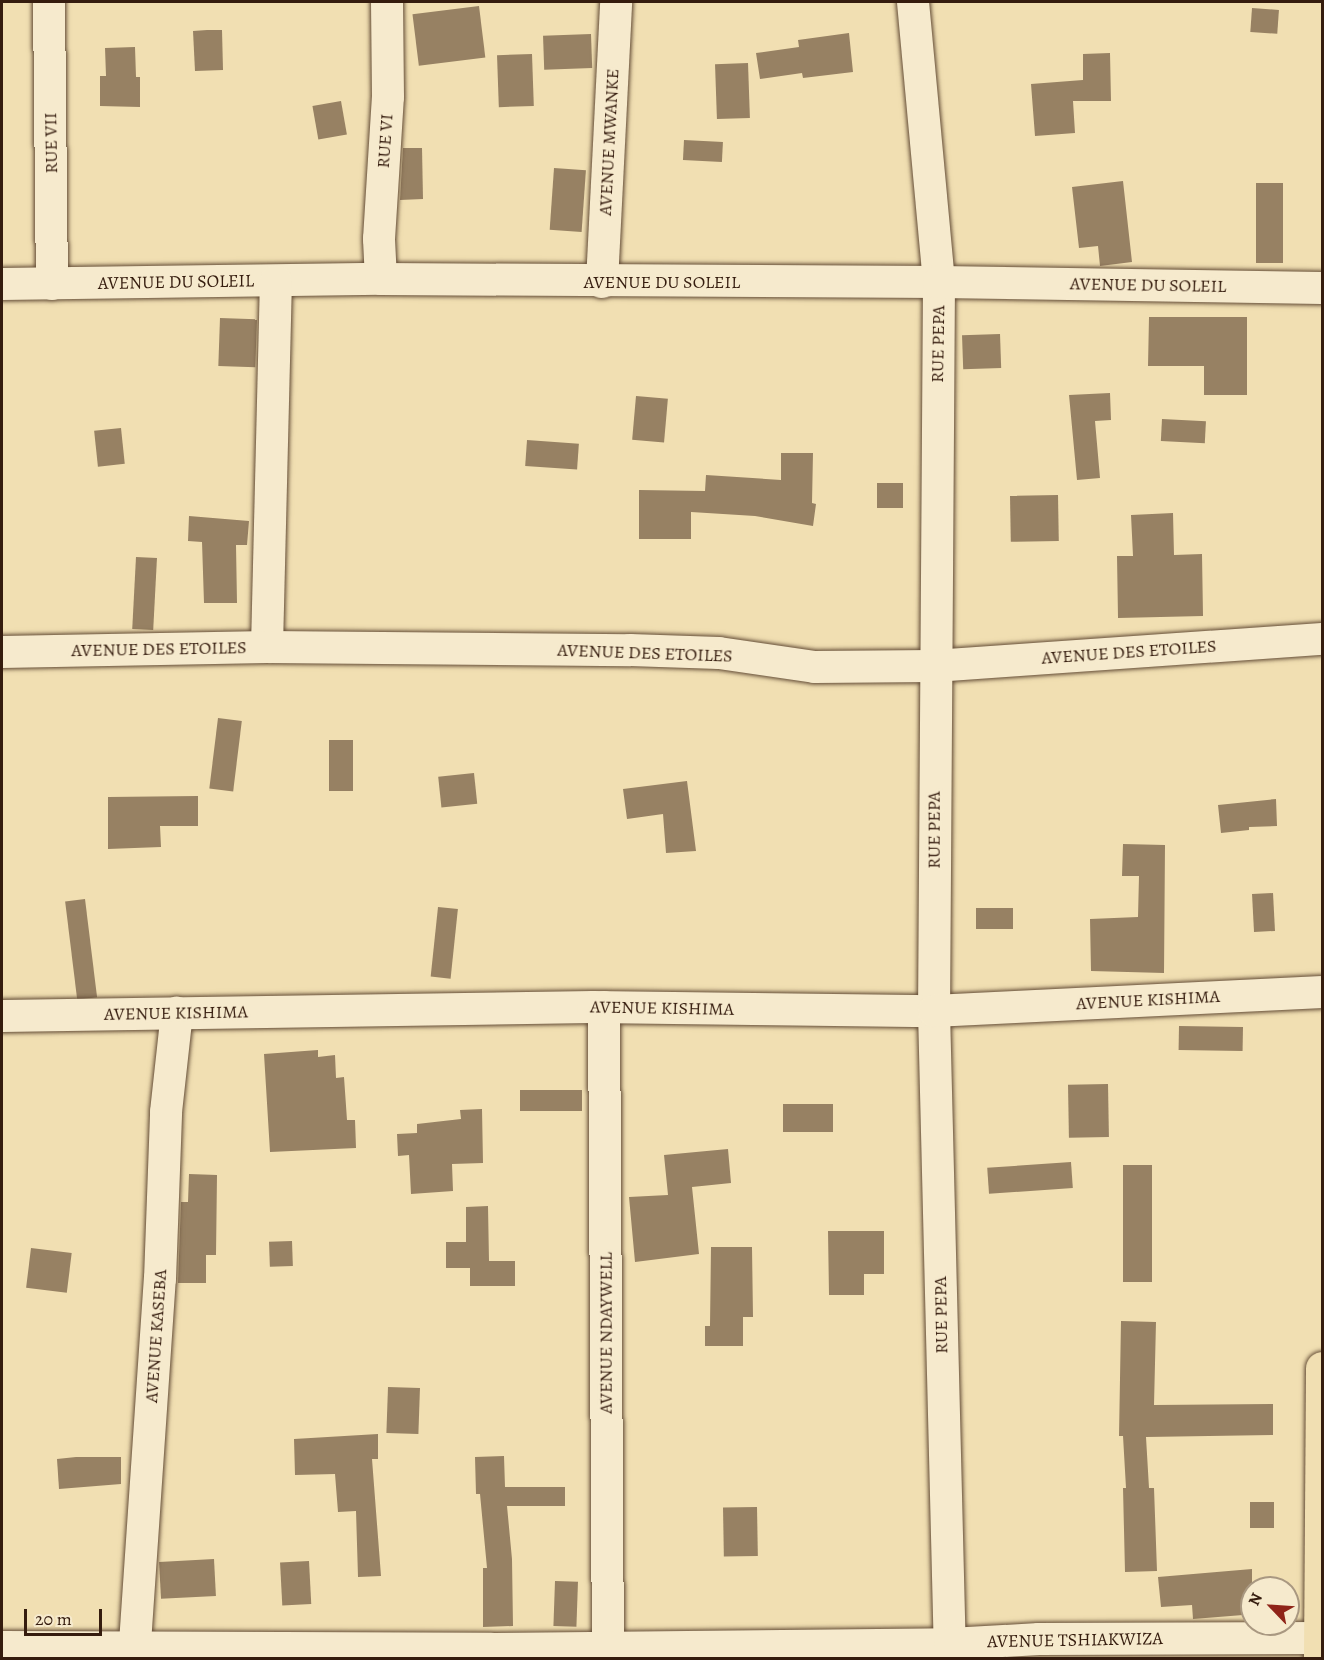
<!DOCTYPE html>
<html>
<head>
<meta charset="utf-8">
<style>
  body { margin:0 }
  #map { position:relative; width:1324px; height:1660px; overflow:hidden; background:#f1dfb2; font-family:Alegreya,serif }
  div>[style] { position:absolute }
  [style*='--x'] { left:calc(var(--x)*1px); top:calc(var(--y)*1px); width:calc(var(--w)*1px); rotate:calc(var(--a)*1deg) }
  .building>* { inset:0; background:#978163; transform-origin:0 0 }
  .roads { filter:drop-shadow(0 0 2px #644d37) drop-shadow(0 0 2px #644d37) }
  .minor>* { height:32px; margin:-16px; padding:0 16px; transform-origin:16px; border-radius:16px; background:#f6eacd }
  .major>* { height:33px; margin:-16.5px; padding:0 16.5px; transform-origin:16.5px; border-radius:16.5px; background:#f1dfb2 }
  span { translate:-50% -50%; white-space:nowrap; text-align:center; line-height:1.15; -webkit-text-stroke:4.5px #f6eacd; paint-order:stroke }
  .street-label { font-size:18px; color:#351c0e }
  .frame { position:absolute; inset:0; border:3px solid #351c0e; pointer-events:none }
  .north { position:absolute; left:1240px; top:1576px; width:60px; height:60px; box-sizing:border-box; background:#f6eacd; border:2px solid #a99881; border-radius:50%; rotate:295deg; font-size:16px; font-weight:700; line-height:24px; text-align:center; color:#351c0e }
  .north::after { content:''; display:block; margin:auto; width:21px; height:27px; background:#8f2418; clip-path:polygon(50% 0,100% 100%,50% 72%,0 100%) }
  .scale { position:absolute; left:24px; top:1609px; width:78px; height:27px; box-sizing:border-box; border:3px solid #351c0e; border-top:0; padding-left:8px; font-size:18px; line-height:21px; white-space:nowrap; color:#351c0e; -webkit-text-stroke:4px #f6eacd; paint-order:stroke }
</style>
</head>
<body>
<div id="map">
  <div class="building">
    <i style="left:479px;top:6px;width:52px;height:67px;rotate:83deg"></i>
    <i style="left:1252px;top:8px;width:27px;height:24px;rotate:4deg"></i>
    <i style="clip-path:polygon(207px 30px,222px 30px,223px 70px,195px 71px,193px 31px)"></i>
    <i style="clip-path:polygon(849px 33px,853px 72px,803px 78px,802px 73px,760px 79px,756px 53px,799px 47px,798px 40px)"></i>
    <i style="left:591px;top:34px;width:34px;height:48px;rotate:88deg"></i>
    <i style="clip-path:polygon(135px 47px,136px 77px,140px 77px,140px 107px,100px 106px,100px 76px,106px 76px,105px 48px)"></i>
    <i style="clip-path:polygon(1110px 53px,1111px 101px,1073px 101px,1075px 133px,1035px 136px,1031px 84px,1083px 80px,1083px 54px)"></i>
    <i style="left:532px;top:54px;width:52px;height:35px;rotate:88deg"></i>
    <i style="left:748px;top:63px;width:55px;height:33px;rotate:88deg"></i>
    <i style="left:341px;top:101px;width:34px;height:29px;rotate:80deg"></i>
    <i style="left:684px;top:140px;width:39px;height:20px;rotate:3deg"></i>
    <i style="clip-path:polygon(403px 148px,422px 148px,423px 199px,400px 200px)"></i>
    <i style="left:554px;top:168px;width:32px;height:62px;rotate:4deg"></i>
    <i style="clip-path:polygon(1123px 181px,1132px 262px,1100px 266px,1098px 246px,1079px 248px,1072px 187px)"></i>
    <i style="left:1256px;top:183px;width:27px;height:80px"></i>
    <i style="clip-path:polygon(1149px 317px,1247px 317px,1247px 395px,1204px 395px,1204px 366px,1148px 366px)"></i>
    <i style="left:220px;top:318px;width:37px;height:48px;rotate:2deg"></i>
    <i style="left:1000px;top:334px;width:34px;height:38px;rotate:88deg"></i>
    <i style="clip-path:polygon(1110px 393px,1111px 420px,1095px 421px,1100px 478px,1077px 480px,1069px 395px)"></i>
    <i style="left:636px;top:396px;width:32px;height:44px;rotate:5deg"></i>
    <i style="left:1162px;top:419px;width:44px;height:22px;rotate:3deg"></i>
    <i style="left:121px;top:428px;width:36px;height:27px;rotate:84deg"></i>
    <i style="left:527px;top:440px;width:52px;height:26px;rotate:4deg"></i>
    <i style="clip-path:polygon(781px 453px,813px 453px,812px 503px,816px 504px,813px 526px,755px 516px,691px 512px,691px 539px,639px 539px,639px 490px,705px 491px,706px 475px,781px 480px)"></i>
    <i style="left:903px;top:483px;width:25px;height:26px;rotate:90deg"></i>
    <i style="left:1058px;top:495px;width:46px;height:48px;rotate:89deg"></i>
    <i style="clip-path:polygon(1173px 513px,1174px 555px,1202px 554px,1203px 616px,1118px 618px,1117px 556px,1133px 556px,1131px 515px)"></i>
    <i style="clip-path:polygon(189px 516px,249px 521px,247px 545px,236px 545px,237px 603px,204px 603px,202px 542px,188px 541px)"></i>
    <i style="left:136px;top:557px;width:21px;height:72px;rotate:3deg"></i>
    <i style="left:218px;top:718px;width:24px;height:71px;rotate:7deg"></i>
    <i style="left:329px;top:740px;width:24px;height:51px"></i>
    <i style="left:474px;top:773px;width:31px;height:36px;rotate:84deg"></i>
    <i style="clip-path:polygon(687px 781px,696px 851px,666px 853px,663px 814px,627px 819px,623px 789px)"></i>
    <i style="clip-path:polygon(198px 796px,198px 826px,160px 826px,161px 847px,108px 849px,108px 797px)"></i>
    <i style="clip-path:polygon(1276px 799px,1277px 826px,1249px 827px,1249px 830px,1221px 833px,1218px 805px)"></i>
    <i style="clip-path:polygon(1123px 844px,1165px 845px,1164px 973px,1091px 971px,1090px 919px,1138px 917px,1139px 876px,1122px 876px)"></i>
    <i style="left:1273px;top:893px;width:38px;height:21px;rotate:87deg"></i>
    <i style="left:85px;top:899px;width:99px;height:20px;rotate:83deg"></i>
    <i style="left:438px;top:907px;width:20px;height:70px;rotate:6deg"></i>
    <i style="left:1013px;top:908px;width:21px;height:37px;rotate:90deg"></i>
    <i style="left:1179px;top:1026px;width:64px;height:24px;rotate:1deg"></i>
    <i style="clip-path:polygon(318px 1050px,318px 1057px,335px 1055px,336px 1078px,344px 1077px,347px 1120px,355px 1120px,356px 1148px,270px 1152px,264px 1054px)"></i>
    <i style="left:1108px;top:1084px;width:53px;height:40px;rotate:89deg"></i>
    <i style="left:582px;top:1090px;width:21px;height:62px;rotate:90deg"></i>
    <i style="left:783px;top:1104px;width:50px;height:28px"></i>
    <i style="clip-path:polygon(482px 1109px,483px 1163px,452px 1164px,453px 1191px,411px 1194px,409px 1155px,398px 1156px,397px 1134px,417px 1133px,417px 1124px,461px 1119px,460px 1110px)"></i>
    <i style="clip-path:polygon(728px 1149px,731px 1183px,692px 1187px,699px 1254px,635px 1262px,629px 1197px,668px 1195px,664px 1155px)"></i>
    <i style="left:1071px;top:1162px;width:26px;height:84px;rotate:86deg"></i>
    <i style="left:1123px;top:1165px;width:29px;height:117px"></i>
    <i style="clip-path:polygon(189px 1174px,217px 1175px,216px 1255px,206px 1255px,206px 1283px,178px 1283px,181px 1202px,188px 1202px)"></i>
    <i style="clip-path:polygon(488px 1206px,489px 1261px,515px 1261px,515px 1286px,470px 1286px,470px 1268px,446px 1268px,446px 1242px,466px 1242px,466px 1207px)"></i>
    <i style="clip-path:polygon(828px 1231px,884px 1231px,884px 1274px,864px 1274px,864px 1295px,829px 1295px)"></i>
    <i style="left:292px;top:1241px;width:25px;height:23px;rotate:88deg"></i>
    <i style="clip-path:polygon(711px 1247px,752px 1247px,753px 1317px,743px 1317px,743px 1346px,705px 1346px,705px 1326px,710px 1326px)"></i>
    <i style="left:31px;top:1248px;width:41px;height:40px;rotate:7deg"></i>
    <i style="clip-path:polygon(1121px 1321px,1156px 1322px,1154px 1405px,1273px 1404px,1273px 1435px,1146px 1437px,1149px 1488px,1154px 1488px,1157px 1571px,1125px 1572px,1123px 1488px,1126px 1488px,1123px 1436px,1119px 1436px)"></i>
    <i style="left:388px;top:1387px;width:32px;height:46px;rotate:2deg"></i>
    <i style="clip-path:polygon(378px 1434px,378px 1459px,372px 1459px,381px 1576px,358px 1577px,356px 1511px,338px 1512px,335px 1474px,295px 1475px,294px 1439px)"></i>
    <i style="clip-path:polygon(504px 1456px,505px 1487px,565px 1487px,565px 1506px,507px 1506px,512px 1559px,513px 1626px,483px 1627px,483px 1568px,487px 1568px,480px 1494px,476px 1494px,475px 1457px)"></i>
    <i style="clip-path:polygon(76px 1457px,121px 1457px,121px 1484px,59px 1489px,57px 1459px)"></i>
    <i style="left:1250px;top:1502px;width:24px;height:26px"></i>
    <i style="left:757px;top:1507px;width:49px;height:34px;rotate:89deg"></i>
    <i style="left:214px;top:1559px;width:37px;height:55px;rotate:87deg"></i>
    <i style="left:309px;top:1561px;width:43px;height:29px;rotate:87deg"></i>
    <i style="clip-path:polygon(1252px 1569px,1252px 1599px,1243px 1600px,1243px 1615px,1193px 1619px,1192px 1605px,1161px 1607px,1158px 1577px)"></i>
    <i style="left:555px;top:1581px;width:23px;height:45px;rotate:2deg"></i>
  </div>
  <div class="roads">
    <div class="minor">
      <i style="--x:49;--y:2;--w:282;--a:89.4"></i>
      <i style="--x:913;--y:2;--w:281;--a:84.7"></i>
      <i style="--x:939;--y:282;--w:729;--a:90.39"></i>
      <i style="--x:934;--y:1011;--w:647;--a:88.58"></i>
      <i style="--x:381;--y:279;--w:40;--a:-92.9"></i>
      <i style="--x:379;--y:239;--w:142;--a:-86.4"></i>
      <i style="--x:388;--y:97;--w:95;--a:-90.6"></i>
      <i style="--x:602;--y:282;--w:280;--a:-87.1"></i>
      <i style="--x:2;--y:284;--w:379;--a:-0.8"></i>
      <i style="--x:381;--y:279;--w:558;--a:0.31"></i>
      <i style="--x:939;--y:282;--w:383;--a:0.9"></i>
      <i style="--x:267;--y:647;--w:366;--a:-88.6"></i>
      <i style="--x:2;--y:652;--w:265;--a:-1.1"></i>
      <i style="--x:267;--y:647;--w:363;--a:0.5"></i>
      <i style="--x:630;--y:650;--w:89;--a:1.9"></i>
      <i style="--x:719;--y:653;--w:97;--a:8.3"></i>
      <i style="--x:815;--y:667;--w:119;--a:-0.5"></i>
      <i style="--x:934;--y:666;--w:389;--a:-4"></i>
      <i style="--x:604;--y:1007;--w:651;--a:89.65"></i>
      <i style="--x:2;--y:1016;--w:591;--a:-0.87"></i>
      <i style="--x:593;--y:1007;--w:341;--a:0.7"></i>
      <i style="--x:934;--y:1011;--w:388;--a:-2.8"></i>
      <i style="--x:2;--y:1647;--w:489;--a:0.2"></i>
      <i style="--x:491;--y:1649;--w:459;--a:-0.6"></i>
      <i style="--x:950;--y:1644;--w:89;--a:-3.2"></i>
      <i style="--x:1039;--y:1639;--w:281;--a:-0.2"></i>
      <i style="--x:134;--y:1658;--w:380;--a:-86.1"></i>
      <i style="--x:160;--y:1279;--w:167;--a:-87.9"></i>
      <i style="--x:166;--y:1112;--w:100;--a:-83.7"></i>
    </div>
    <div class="major">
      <i style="--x:1320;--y:1658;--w:290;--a:-89.6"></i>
    </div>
  </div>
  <div class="street-label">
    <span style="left:385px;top:141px;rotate:-86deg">RUE VI</span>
    <span style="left:609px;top:142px;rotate:-87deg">AVENUE MWANKE</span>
    <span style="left:51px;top:143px;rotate:-91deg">RUE VII</span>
    <span style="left:176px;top:282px;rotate:-1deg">AVENUE DU SOLEIL</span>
    <span style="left:662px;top:282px">AVENUE DU SOLEIL</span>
    <span style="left:1148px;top:285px;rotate:1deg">AVENUE DU SOLEIL</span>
    <span style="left:938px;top:344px;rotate:-89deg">RUE PEPA</span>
    <span style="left:159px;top:649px;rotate:-1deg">AVENUE DES ETOILES</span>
    <span style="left:1129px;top:652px;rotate:-4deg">AVENUE DES ETOILES</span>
    <span style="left:645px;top:653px;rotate:2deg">AVENUE DES ETOILES</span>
    <span style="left:934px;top:830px;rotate:-90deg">RUE PEPA</span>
    <span style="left:1148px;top:1000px;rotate:-3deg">AVENUE KISHIMA</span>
    <span style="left:662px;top:1008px;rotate:1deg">AVENUE KISHIMA</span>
    <span style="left:176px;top:1013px;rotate:-1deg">AVENUE KISHIMA</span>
    <span style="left:941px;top:1315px;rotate:-91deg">RUE PEPA</span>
    <span style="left:606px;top:1333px;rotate:-90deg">AVENUE NDAYWELL</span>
    <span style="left:156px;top:1336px;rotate:-86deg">AVENUE KASEBA</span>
    <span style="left:1075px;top:1640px;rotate:-1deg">AVENUE TSHIAKWIZA</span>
  </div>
  <div class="frame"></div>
  <div class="north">N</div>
  <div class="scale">20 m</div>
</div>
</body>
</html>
